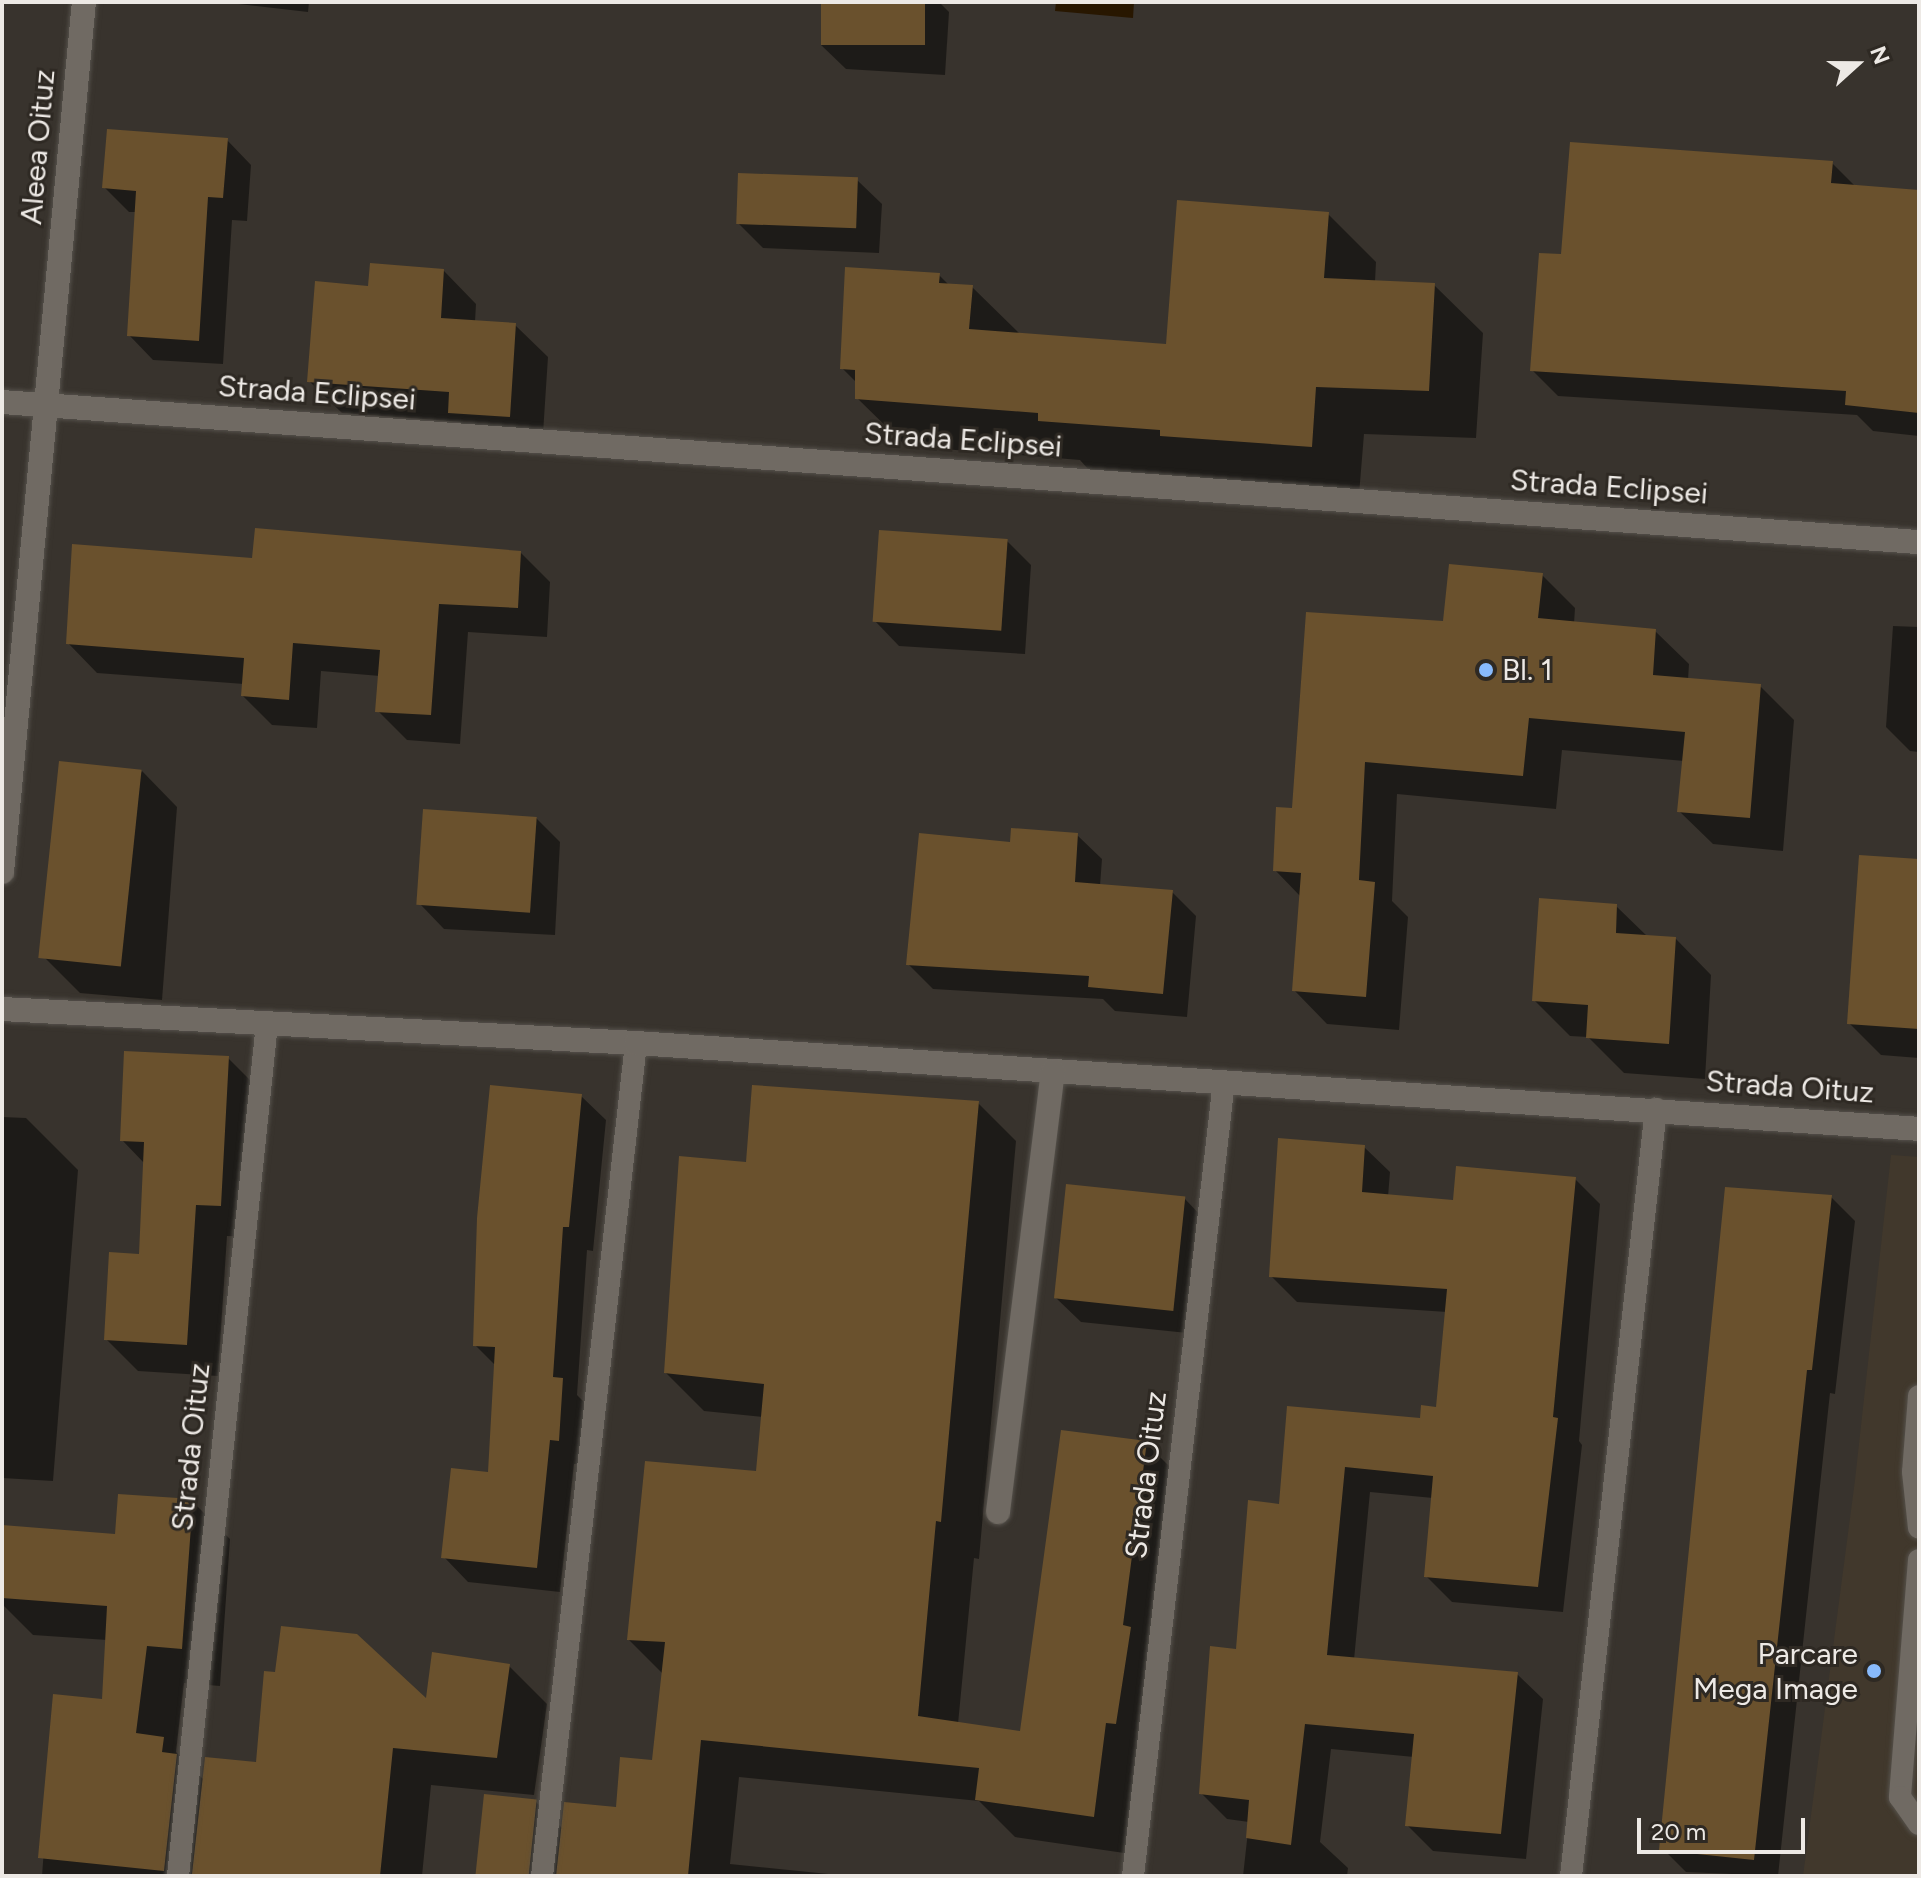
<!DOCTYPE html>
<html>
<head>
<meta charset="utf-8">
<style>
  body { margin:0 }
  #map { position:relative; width:1921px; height:1878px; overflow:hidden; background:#38332d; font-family:Figtree,sans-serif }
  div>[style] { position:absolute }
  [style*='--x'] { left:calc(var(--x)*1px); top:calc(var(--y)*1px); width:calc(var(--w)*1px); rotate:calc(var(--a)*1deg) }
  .built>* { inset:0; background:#41382c }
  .water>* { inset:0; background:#281700 }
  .shadow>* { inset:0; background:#0007 }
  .building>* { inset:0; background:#6a512d; transform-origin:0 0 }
  .roads { filter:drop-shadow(0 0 2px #55514b) drop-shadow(0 0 2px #55514b) }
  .lane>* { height:22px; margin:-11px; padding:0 11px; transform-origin:11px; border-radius:11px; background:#706a63 }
  .street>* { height:24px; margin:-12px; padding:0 12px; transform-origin:12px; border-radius:12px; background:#706a63 }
  .dots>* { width:22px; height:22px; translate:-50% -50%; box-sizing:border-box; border:4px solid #2e2923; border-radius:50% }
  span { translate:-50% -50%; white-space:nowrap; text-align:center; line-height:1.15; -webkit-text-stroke:6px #2e2923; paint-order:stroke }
  .street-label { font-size:30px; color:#ede9e5 }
  .poi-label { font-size:30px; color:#ede9e5 }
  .left { translate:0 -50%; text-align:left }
  .right { translate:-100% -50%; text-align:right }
  .frame { position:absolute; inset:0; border:4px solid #ede9e5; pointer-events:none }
  .north { position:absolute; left:1817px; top:24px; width:80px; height:80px; -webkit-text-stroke:6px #2e2923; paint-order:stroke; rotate:69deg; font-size:22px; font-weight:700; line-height:32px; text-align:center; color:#ede9e5 }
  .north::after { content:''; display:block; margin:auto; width:28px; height:36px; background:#ede9e5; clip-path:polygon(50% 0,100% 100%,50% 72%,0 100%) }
  .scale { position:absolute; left:1637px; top:1818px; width:168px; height:36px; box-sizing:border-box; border:4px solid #ede9e5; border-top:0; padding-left:10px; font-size:24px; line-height:28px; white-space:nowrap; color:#ede9e5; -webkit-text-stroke:6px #2e2923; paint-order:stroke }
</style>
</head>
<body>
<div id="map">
  <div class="built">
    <i style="clip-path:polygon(1891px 1155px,1919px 1157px,1919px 1876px,1803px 1876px,1855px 1480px)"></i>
  </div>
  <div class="water">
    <i style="clip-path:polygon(1056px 2px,1134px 2px,1133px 18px,1055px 11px)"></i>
  </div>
  <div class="shadow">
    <i style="clip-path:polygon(221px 2px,309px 2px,308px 12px)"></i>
    <i style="clip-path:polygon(823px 2px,939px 2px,949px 12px,945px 75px,846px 69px,821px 45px)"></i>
    <i style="clip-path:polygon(227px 140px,251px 165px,247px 221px,232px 220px,223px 364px,153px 360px,129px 335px,137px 212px,129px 212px,104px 187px)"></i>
    <i style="clip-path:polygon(1832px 163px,1856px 187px,1919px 192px,1919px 436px,1873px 431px,1857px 415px,1558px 396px,1532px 370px,1563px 257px)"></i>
    <i style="clip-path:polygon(857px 180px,882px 204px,879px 253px,763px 248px,738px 223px)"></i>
    <i style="clip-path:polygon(1328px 214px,1376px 262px,1375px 282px,1434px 285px,1483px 333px,1476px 438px,1364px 434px,1359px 495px,1210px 483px,1204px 478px,1088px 469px,1080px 460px,906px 446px,857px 398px,857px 383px,842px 368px,939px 275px,949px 285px,972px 287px,1021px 335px,1168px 346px)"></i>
    <i style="clip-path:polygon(444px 271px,476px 304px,475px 322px,515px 325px,548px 357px,542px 449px,482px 445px,460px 422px,342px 413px,309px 381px,370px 288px)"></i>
    <i style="clip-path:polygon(1007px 541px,1031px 565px,1025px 654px,899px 646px,875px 621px)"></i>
    <i style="clip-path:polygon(520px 552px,550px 582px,547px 637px,468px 632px,460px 744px,407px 740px,378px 711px,380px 676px,321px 671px,317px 728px,272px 725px,243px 696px,244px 684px,97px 673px,68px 643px,254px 560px)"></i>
    <i style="clip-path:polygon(1542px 575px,1575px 608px,1574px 624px,1655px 631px,1689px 664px,1688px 680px,1760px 686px,1794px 720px,1783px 851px,1713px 844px,1679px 811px,1684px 761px,1562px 750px,1556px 809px,1397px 794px,1392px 901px,1408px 917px,1399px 1030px,1327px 1024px,1294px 990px,1301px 897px,1275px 870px,1294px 810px,1445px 623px)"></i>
    <i style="clip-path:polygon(1893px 626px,1919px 627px,1919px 752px,1910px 751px,1886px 727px)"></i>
    <i style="clip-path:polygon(142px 771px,177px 807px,162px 1000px,80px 993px,44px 957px)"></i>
    <i style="clip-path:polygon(536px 818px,560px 842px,555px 935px,444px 929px,420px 904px)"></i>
    <i style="clip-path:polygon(1077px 835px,1102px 859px,1100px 886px,1172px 892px,1196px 916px,1187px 1017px,1115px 1011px,1103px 999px,933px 989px,908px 964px,1012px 845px)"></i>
    <i style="clip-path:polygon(1919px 861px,1919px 1058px,1881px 1055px,1849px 1023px)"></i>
    <i style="clip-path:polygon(1616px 906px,1648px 937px,1676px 939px,1711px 975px,1705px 1079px,1624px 1073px,1588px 1037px,1570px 1036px,1534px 1000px)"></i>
    <i style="clip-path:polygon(228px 1058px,260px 1090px,252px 1237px,227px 1236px,218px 1376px,138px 1371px,106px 1339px,141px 1256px,145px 1164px,122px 1140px)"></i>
    <i style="clip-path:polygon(581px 1096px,606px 1120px,593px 1251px,587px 1250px,577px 1395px,587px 1405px,583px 1464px,574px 1464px,560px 1592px,468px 1582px,444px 1557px,490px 1474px,496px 1366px,475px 1345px)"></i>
    <i style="clip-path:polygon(978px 1103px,1016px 1141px,979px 1559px,974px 1558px,958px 1724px,1021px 1733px,1146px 1443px,1184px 1481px,1161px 1660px,1168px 1667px,1154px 1761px,1131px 1854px,1015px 1837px,979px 1801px,739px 1777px,730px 1864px,848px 1876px,480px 1876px,536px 1802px,563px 1829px,617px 1810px,653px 1762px,663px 1674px,629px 1640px,758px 1473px,763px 1417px,704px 1411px,666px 1373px,748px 1164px)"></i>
    <i style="clip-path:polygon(2px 1117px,26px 1118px,78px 1170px,53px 1481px,2px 1478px)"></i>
    <i style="clip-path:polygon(1364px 1147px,1390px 1172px,1388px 1197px,1455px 1202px,1575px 1179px,1600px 1204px,1579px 1441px,1582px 1445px,1563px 1612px,1452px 1602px,1426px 1576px,1433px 1498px,1370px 1492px,1354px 1660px,1517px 1674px,1543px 1699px,1526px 1859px,1433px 1851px,1407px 1825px,1414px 1757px,1331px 1749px,1320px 1842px,1348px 1868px,1347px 1876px,1243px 1876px,1249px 1822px,1227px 1819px,1201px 1793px,1281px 1506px,1437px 1409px,1447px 1312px,1297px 1302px,1271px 1276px)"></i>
    <i style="clip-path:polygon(1831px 1197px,1855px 1221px,1835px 1394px,1830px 1393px,1778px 1876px,1686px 1872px,1662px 1848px)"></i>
    <i style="clip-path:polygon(1184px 1198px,1208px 1223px,1197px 1334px,1081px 1322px,1056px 1298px)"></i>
    <i style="clip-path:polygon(192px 1501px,230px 1539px,220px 1686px,184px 1683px,176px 1752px,204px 1780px,427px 1702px,509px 1666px,547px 1704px,534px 1795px,431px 1785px,422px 1876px,42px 1876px,55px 1696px,103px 1701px,107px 1640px,33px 1635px,2px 1604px,2px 1527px,117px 1536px)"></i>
  </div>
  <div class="building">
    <i style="left:821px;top:2px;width:104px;height:43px"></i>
    <i style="clip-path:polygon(107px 129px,228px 138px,223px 198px,208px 197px,199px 341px,127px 336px,136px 191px,102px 188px)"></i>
    <i style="clip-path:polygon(1570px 142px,1833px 161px,1831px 183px,1919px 190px,1919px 413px,1845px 405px,1846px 391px,1530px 371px,1539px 253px,1561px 254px)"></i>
    <i style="left:738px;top:173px;width:120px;height:51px;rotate:2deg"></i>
    <i style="clip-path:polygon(1177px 200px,1329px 212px,1324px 278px,1435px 283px,1429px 391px,1316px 387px,1312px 447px,1160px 436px,1160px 430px,1038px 421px,1038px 413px,855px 399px,855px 370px,840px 369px,845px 267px,940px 273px,939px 283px,973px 285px,969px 329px,1166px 344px)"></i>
    <i style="clip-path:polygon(370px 263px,444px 269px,441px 318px,516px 323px,510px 417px,448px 413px,449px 392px,307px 382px,315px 281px,368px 286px)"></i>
    <i style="clip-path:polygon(255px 528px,521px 551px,518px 608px,439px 604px,431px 715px,375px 712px,380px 650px,293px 643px,289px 700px,241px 696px,244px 658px,66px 644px,72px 544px,252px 558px)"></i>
    <i style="left:879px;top:530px;width:129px;height:92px;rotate:4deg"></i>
    <i style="clip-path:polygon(1449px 564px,1543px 573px,1538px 618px,1656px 629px,1653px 675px,1761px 684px,1750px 818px,1677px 812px,1685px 732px,1529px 718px,1523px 776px,1365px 762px,1359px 880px,1375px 882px,1366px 997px,1292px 991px,1301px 873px,1273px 871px,1276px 807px,1292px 808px,1306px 612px,1443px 621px)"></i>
    <i style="left:59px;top:761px;width:83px;height:198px;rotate:6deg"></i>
    <i style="left:423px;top:809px;width:114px;height:96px;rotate:4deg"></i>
    <i style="clip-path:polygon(1011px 828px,1078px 833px,1075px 882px,1173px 890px,1163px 994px,1088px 987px,1089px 976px,906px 965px,919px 833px,1010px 842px)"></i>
    <i style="clip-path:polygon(1859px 855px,1919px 859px,1919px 1029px,1847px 1024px)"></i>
    <i style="clip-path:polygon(1539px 898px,1617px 904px,1616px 933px,1676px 937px,1669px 1044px,1586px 1038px,1588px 1005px,1532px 1001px)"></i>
    <i style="clip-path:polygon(124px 1051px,229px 1056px,221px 1206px,196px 1205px,187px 1345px,104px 1340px,109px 1252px,139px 1254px,144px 1142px,120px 1141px)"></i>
    <i style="clip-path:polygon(490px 1085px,582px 1094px,569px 1227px,563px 1227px,553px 1377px,563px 1378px,559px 1441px,550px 1440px,537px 1568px,441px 1558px,451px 1468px,488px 1472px,495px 1347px,473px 1346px,477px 1218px)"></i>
    <i style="clip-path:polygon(752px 1085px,979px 1101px,941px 1522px,936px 1521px,918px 1716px,1020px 1731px,1061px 1430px,1147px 1441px,1123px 1625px,1131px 1627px,1116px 1724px,1106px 1723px,1094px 1817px,975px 1800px,979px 1768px,701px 1740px,688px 1876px,556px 1876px,564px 1802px,616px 1807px,620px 1757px,652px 1760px,665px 1642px,627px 1640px,645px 1461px,756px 1471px,764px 1384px,664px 1373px,679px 1156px,746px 1162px)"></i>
    <i style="clip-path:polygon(1278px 1138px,1365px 1145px,1362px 1192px,1453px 1200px,1456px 1166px,1576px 1177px,1553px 1417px,1558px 1418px,1538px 1587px,1424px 1577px,1433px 1476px,1345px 1467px,1327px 1655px,1518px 1672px,1501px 1834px,1405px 1826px,1414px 1734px,1305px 1724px,1291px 1845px,1246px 1838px,1249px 1800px,1199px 1794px,1210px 1646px,1236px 1649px,1248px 1500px,1279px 1504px,1287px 1406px,1420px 1418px,1421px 1405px,1436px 1407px,1447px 1289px,1269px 1277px)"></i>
    <i style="left:1066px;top:1184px;width:120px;height:115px;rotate:6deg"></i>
    <i style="clip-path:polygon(1725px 1187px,1832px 1195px,1812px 1370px,1807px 1370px,1754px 1860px,1659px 1850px)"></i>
    <i style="clip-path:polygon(118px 1494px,193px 1499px,182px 1649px,147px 1646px,136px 1733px,164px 1737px,162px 1752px,177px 1754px,164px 1871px,38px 1858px,53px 1694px,102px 1699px,107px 1606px,2px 1598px,2px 1525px,115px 1534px)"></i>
    <i style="clip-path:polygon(281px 1626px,357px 1634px,426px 1698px,432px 1652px,510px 1664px,497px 1758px,393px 1748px,380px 1876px,192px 1874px,205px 1757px,256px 1762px,264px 1671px,275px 1672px)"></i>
    <i style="left:484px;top:1794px;width:53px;height:82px;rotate:6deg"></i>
  </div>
  <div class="roads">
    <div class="lane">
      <i style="--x:1919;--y:1396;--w:76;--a:94.5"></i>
      <i style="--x:1913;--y:1472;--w:56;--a:83.9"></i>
      <i style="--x:1919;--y:1560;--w:238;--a:94.6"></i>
      <i style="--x:1900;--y:1797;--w:33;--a:55"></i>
      <i style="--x:178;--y:1876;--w:857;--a:-84.04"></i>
      <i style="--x:542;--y:1876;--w:838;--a:-83.56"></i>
      <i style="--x:1133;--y:1876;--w:800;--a:-83.47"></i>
      <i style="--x:1571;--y:1876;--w:772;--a:-83.68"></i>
    </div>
    <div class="street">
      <i style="--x:2;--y:402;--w:1922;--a:4.18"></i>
      <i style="--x:2;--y:872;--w:874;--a:-84.62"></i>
      <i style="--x:2;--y:1009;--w:635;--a:3.07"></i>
      <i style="--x:636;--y:1043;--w:1286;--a:3.83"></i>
      <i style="--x:998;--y:1512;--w:444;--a:-82.9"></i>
    </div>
  </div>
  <div class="dots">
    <i style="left:1486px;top:670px;background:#88bafc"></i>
    <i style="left:1874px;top:1671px;background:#88bafc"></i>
  </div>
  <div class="street-label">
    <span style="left:38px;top:147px;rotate:-85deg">Aleea Oituz</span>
    <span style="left:317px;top:393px;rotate:4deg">Strada Eclipsei</span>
    <span style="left:963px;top:440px;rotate:4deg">Strada Eclipsei</span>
    <span style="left:1609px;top:487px;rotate:4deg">Strada Eclipsei</span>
    <span style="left:1790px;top:1087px;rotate:4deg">Strada Oituz</span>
    <span style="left:191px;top:1447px;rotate:-84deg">Strada Oituz</span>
    <span style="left:1146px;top:1475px;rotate:-83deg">Strada Oituz</span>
  </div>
  <div class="poi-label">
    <span class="left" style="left:1502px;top:670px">Bl. 1</span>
    <span class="right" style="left:1858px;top:1671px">Parcare<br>Mega Image</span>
  </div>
  <div class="frame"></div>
  <div class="north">N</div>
  <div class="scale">20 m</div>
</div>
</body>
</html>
